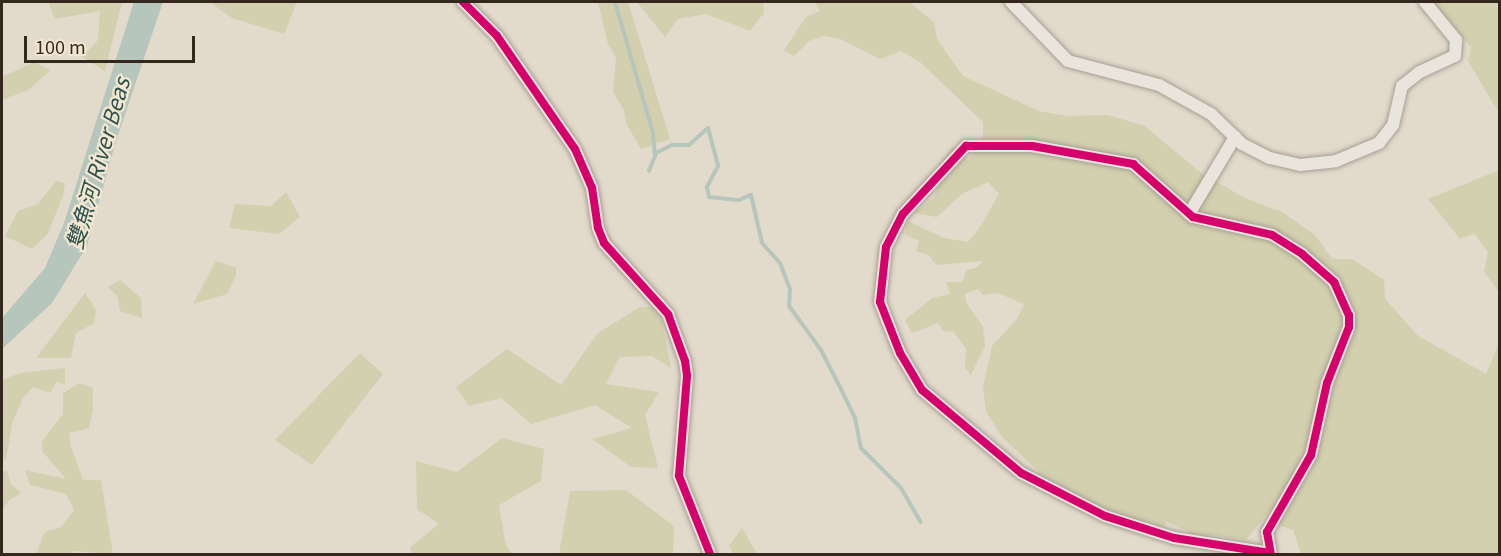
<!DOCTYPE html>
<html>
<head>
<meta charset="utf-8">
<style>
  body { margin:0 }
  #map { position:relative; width:1501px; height:556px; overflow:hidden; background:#e2dacb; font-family:Georgia,"Noto Sans TC",serif }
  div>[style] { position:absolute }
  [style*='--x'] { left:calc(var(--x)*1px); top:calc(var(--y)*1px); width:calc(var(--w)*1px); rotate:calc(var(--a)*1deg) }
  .green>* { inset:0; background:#d2d0ae }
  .water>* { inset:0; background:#b7c6bc }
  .stream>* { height:4px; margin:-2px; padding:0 2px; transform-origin:2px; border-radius:2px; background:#b7c6bc }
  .roads { filter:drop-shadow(0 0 2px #a79f94) drop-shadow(0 0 2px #a79f94) }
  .minor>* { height:12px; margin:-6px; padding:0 6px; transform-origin:6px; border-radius:6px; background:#eae5dc }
  .cycleway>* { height:8px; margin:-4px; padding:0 4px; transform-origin:4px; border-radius:4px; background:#d6006c }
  span { translate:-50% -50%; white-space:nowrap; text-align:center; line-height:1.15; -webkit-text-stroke:4.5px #f3e7d1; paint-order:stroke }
  .water-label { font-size:22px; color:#2e534f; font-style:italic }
  .frame { position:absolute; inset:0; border:3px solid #34271e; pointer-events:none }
  .scale { position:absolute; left:24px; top:36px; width:171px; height:27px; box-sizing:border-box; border:3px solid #34271e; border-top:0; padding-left:8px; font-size:18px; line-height:21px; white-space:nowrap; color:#34271e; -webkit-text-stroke:4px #f3e7d1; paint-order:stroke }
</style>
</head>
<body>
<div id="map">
  <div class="green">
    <i style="clip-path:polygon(48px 2px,122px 2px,105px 71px,82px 57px,98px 40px,100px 11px,55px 19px)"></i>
    <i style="clip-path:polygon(210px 2px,297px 2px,284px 34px,232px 18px)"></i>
    <i style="clip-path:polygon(598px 2px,628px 2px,670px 139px,641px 149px,626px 123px,624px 110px,613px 92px,616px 58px,608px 44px)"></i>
    <i style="clip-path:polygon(637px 2px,763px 2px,764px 13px,750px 31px,706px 14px,678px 19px,665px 37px)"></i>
    <i style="clip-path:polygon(815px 2px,909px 2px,934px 22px,937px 39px,963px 76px,1039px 111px,1066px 116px,1108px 115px,1145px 126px,1201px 173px,1245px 198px,1282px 212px,1315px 235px,1332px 259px,1352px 259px,1384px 280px,1385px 299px,1418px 336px,1486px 374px,1499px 343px,1499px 554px,1301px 554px,1293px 530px,1275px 524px,1280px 517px,1272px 508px,1246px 540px,1211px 535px,1209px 542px,1194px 544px,1188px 531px,1167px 522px,1164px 527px,1096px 510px,1042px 485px,1038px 471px,1002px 437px,986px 411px,983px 387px,992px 346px,1017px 319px,1024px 304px,997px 293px,983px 295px,978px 289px,965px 294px,966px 302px,983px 327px,985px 346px,971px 375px,965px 368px,966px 349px,954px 332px,943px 331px,938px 323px,912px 333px,905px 320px,932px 298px,950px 294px,946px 282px,962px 282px,967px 270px,976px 268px,983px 261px,936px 265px,929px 255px,916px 251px,919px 241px,905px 234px,908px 221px,944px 238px,968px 242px,980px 227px,999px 194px,988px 182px,962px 194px,937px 217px,913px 213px,934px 198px,942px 173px,941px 163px,952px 147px,968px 160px,983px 140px,983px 122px,920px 62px,901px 51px,880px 59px,840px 39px,823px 36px,809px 41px,794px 56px,784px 50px,806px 17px,820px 11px)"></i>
    <i style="clip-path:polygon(1432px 2px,1499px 2px,1499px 113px,1468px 61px,1471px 47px)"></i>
    <i style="clip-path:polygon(34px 62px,50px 70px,30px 89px,2px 100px,2px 77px)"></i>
    <i style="clip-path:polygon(1499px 170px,1499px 292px,1484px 272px,1488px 252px,1474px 233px,1460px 239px,1428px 199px)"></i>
    <i style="clip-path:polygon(56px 181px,65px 183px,63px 196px,47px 235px,32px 249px,5px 236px,18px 211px,38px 204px)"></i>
    <i style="clip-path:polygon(286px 192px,300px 217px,279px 234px,229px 228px,235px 204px,271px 206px)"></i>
    <i style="clip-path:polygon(216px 261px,236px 268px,236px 275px,227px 294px,193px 304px)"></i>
    <i style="clip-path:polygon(120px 280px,141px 298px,142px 318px,120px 311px,117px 296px,108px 287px)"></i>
    <i style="clip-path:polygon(85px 293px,96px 310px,94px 323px,76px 333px,71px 358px,36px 358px)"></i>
    <i style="clip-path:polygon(640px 307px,659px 307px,671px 368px,652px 356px,620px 357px,606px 384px,659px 392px,645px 415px,658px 468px,631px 467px,592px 439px,632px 428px,595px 405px,531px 424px,501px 398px,469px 406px,456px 387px,507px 349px,561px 385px,598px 333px)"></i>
    <i style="clip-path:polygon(360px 353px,383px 374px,312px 465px,275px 440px)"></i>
    <i style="clip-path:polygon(65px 368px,65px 385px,57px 381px,50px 393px,33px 387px,23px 398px,12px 423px,6px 461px,2px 455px,2px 380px,20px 373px)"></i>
    <i style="clip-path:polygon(80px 383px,93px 388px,93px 409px,89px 428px,69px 433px,71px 447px,83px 480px,101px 480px,113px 554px,74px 551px,72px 554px,36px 554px,45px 532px,61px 527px,74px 510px,66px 494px,30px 485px,25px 470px,66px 479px,42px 451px,42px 441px,63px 414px,63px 393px)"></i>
    <i style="clip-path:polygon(502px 438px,544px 449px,541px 481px,499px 505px,506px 546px,512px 554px,412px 554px,410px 547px,439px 524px,417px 509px,416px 461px,457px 472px)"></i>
    <i style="clip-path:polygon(2px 471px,7px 471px,11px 484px,21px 493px,9px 500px,2px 511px)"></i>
    <i style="clip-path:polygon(626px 490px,674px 526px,673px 554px,559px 554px,570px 491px)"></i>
    <i style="clip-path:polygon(742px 528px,757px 554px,733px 554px,729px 546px)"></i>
  </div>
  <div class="water">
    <i style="clip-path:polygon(134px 2px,163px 2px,115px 144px,87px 246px,52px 303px,2px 349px,2px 318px,45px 268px,64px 223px)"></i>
  </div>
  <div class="stream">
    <i style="--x:615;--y:2;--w:136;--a:73.8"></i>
    <i style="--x:653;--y:133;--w:23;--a:85"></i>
    <i style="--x:655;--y:156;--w:16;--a:112"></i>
    <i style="--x:656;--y:153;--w:18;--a:-27"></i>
    <i style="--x:672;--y:145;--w:17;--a:0"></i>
    <i style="--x:689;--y:145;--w:25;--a:-42"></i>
    <i style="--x:708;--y:128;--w:39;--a:75"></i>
    <i style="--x:718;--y:166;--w:24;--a:118"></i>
    <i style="--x:707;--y:187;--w:10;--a:79"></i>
    <i style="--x:709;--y:197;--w:30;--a:6"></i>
    <i style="--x:739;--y:200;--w:13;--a:-23"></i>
    <i style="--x:751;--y:195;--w:49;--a:77.1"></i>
    <i style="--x:762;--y:243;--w:27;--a:48"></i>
    <i style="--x:780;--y:263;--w:28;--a:69"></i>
    <i style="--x:790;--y:289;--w:17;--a:93"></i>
    <i style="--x:789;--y:306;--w:54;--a:54"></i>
    <i style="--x:821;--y:350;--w:37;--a:63"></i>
    <i style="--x:838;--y:383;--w:39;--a:64"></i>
    <i style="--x:855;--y:418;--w:31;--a:79"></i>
    <i style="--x:861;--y:448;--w:57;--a:45"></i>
    <i style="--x:901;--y:488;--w:39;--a:60"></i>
  </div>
  <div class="roads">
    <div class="minor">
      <i style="--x:463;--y:2;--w:48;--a:45"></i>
      <i style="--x:497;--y:36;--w:137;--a:55.4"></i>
      <i style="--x:575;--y:149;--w:43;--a:66.4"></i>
      <i style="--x:592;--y:188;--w:40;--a:81.5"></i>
      <i style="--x:598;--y:228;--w:16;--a:68"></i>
      <i style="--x:604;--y:243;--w:96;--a:48"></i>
      <i style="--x:668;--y:314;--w:50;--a:70.1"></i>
      <i style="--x:685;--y:361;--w:15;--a:82"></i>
      <i style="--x:687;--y:376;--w:100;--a:94.6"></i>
      <i style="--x:679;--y:476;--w:84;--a:68.3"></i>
      <i style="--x:1011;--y:2;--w:82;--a:46"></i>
      <i style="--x:1068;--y:61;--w:94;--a:14.8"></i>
      <i style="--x:1159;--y:85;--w:60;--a:29.1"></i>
      <i style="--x:1211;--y:114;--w:43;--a:44.1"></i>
      <i style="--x:1242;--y:144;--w:31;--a:27"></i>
      <i style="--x:1270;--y:158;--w:31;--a:13"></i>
      <i style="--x:1300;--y:165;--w:36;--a:-6"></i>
      <i style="--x:1336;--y:161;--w:47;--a:-22.7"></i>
      <i style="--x:1379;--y:143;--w:23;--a:-52"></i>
      <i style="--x:1393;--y:125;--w:40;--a:-77"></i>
      <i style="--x:1402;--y:86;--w:23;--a:-38"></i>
      <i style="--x:1420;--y:72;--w:38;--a:-25"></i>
      <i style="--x:1455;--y:56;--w:16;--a:-86"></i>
      <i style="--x:1456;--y:40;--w:49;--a:-129.2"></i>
      <i style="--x:1189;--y:214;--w:90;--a:-59.1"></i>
      <i style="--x:1270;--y:553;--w:97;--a:-171.1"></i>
      <i style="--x:1174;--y:538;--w:72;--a:-162.3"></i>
      <i style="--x:1105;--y:516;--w:94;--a:-152.9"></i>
      <i style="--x:1021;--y:473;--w:129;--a:-140"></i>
      <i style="--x:922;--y:390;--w:43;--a:-120.7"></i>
      <i style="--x:900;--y:353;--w:55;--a:-111.4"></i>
      <i style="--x:880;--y:302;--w:55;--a:-83.8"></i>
      <i style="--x:886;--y:247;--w:37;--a:-63"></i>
      <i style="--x:903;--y:214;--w:93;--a:-47.2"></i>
      <i style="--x:966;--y:146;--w:66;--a:0"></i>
      <i style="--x:1032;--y:146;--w:103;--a:10.1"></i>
      <i style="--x:1133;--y:164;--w:80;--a:41.5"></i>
      <i style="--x:1193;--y:217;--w:81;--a:12.8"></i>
      <i style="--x:1272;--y:235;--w:36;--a:32"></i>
      <i style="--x:1302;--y:254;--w:43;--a:41.2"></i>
      <i style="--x:1334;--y:282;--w:36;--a:66"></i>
      <i style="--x:1349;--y:315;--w:12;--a:90"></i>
      <i style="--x:1349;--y:327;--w:60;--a:111.4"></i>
      <i style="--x:1327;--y:383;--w:74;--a:102.5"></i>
      <i style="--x:1311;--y:455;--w:89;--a:119.7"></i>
      <i style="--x:1267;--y:532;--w:22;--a:80"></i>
    </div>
  </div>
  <div class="cycleway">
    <i style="--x:463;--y:2;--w:48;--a:45"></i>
    <i style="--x:497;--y:36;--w:137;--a:55.4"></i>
    <i style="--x:575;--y:149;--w:43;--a:66.4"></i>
    <i style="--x:592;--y:188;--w:40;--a:81.5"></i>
    <i style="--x:598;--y:228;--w:16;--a:68"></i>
    <i style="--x:604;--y:243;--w:96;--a:48"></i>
    <i style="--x:668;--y:314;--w:50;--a:70.1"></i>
    <i style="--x:685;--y:361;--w:15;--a:82"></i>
    <i style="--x:687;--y:376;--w:100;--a:94.6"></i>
    <i style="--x:679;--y:476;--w:84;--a:68.3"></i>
    <i style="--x:1270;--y:553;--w:97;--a:-171.1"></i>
    <i style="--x:1174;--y:538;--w:72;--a:-162.3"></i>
    <i style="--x:1105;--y:516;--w:94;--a:-152.9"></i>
    <i style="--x:1021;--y:473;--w:129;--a:-140"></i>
    <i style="--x:922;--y:390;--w:43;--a:-120.7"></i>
    <i style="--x:900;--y:353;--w:55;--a:-111.4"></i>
    <i style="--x:880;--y:302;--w:55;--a:-83.8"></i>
    <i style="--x:886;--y:247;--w:37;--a:-63"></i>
    <i style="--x:903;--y:214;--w:93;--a:-47.2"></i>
    <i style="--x:966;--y:146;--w:66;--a:0"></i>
    <i style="--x:1032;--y:146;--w:103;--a:10.1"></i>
    <i style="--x:1133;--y:164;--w:80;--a:41.5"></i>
    <i style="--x:1193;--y:217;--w:81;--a:12.8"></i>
    <i style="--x:1272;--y:235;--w:36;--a:32"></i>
    <i style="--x:1302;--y:254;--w:43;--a:41.2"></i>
    <i style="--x:1334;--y:282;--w:36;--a:66"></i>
    <i style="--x:1349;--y:315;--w:12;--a:90"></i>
    <i style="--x:1349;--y:327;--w:60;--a:111.4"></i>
    <i style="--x:1327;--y:383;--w:74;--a:102.5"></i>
    <i style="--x:1311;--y:455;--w:89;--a:119.7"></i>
    <i style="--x:1267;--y:532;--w:22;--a:80"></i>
  </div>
  <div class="water-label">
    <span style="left:97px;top:163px;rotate:-74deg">雙魚河 River Beas</span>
  </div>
  <div class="frame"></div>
  <div class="scale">100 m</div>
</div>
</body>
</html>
